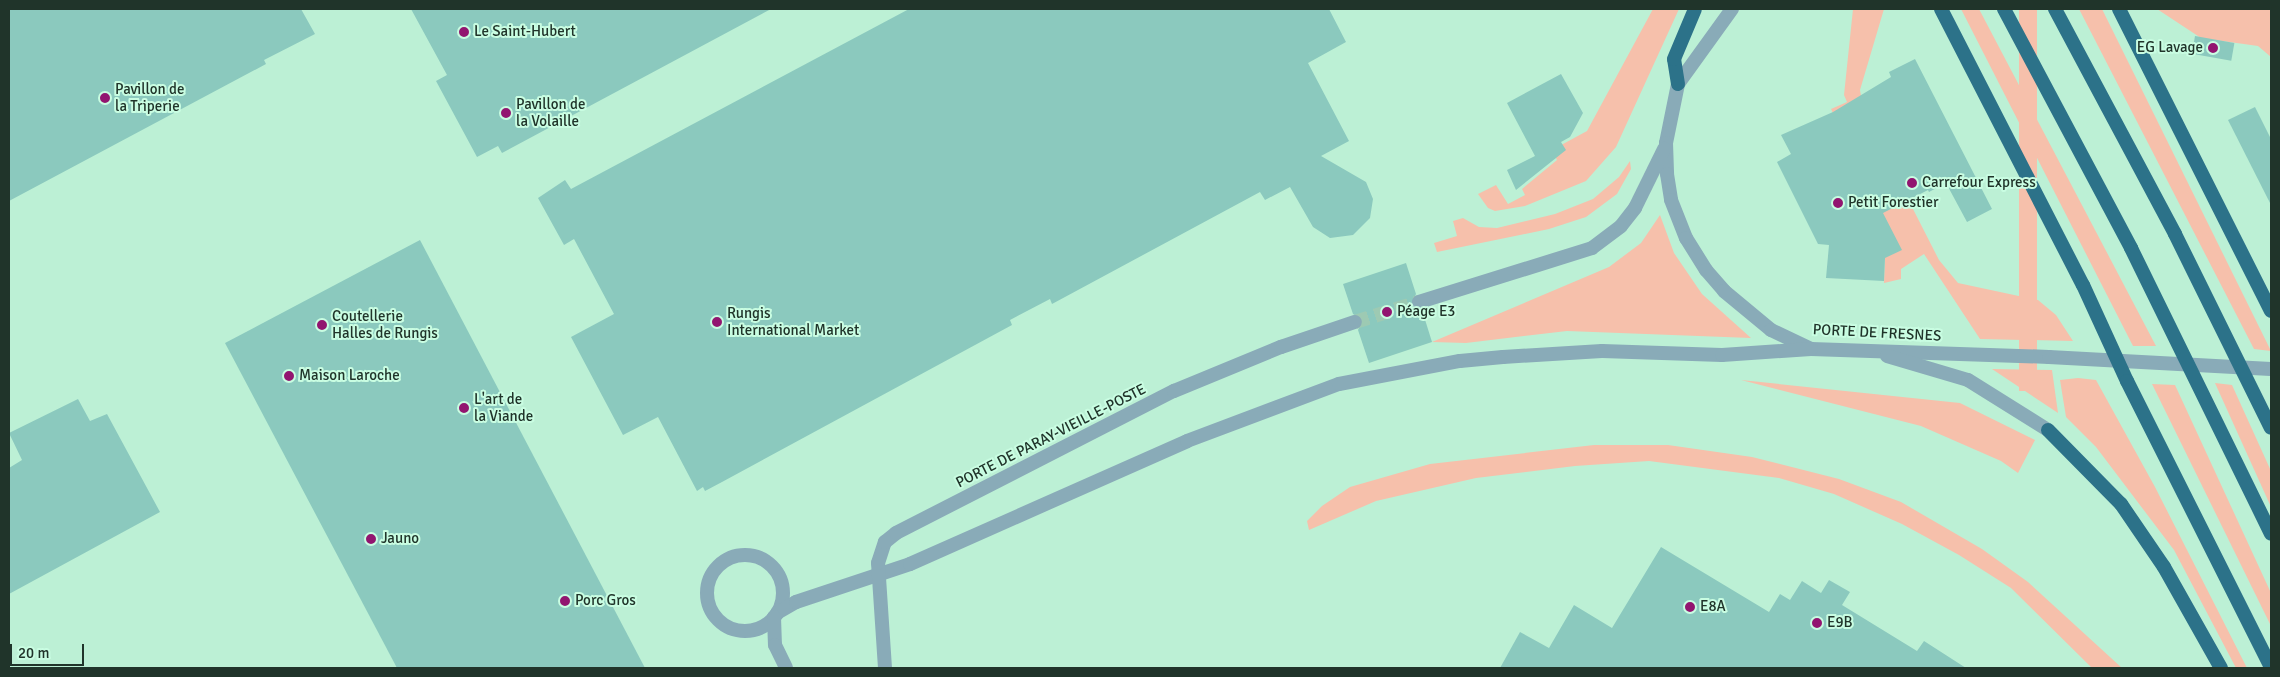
<!DOCTYPE html>
<html>
<head>
<meta charset="utf-8">
<style>
  body { margin:0 }
  #map { position:relative; width:2280px; height:677px; overflow:hidden; background:#bcf0d5; font-family:Signika,sans-serif }
  div>[style] { position:absolute }
  [style*='--x'] { left:calc(var(--x)*1px); top:calc(var(--y)*1px); width:calc(var(--w)*1px); rotate:calc(var(--a)*1deg) }
  .green>* { inset:0; background:#f6c0ab; transform-origin:0 0 }
  .building>* { inset:0; background:#8bc9be; transform-origin:0 0 }
  .minor-tunnel>* { height:14px; margin-top:-7px; transform-origin:0; background:repeating-linear-gradient(90deg,#9dcab3 0 14px,transparent 0 21px) }
  .minor>* { height:14px; margin:-7px; padding:0 7px; transform-origin:7px; border-radius:7px; background:#89abb8 }
  .minor>.ring { margin:-7px; padding:0; box-sizing:content-box; background:none; border:14px solid #89abb8; border-radius:50% }
  .trunk>* { height:14px; margin:-7px; padding:0 7px; transform-origin:7px; border-radius:7px; background:#2c7289 }
  .dots>* { width:14px; height:14px; translate:-50% -50%; box-sizing:border-box; border:2px solid #c9fde2; border-radius:50% }
  span { translate:-50% -50%; white-space:nowrap; text-align:center; line-height:1.15; -webkit-text-stroke:4px #c9fde2; paint-order:stroke }
  .poi-label { font-size:15px; color:#20342a }
  .left { translate:0 -50%; text-align:left }
  .right { translate:-100% -50%; text-align:right }
  .street-label { font-size:15px; color:#20342a }
  .frame { position:absolute; inset:0; border:10px solid #20342a; pointer-events:none }
  .scale { position:absolute; left:10px; top:644px; width:74px; height:22px; box-sizing:border-box; border:2px solid #20342a; border-top:0; padding-left:6px; font-size:15px; line-height:18px; white-space:nowrap; color:#20342a; -webkit-text-stroke:4px #c9fde2; paint-order:stroke }
</style>
</head>
<body>
<div id="map">
  <div class="green">
    <i style="clip-path:polygon(1653px 9px,1679px 9px,1616px 147px,1586px 181px,1525px 206px,1495px 211px,1488px 208px,1478px 194px,1496px 185px,1508px 204px,1525px 195px,1522px 189px,1557px 160px,1552px 150px,1587px 131px)"></i>
    <i style="clip-path:polygon(1853px 9px,1884px 9px,1860px 90px,1864px 113px,1939px 260px,1958px 283px,2038px 300px,2056px 315px,2073px 341px,1980px 339px,1924px 254px,1901px 269px,1901px 279px,1884px 283px,1885px 257px,1900px 250px,1831px 109px,1847px 102px,1844px 95px)"></i>
    <i style="clip-path:polygon(1961px 9px,1979px 9px,2156px 346px,2133px 346px)"></i>
    <i style="left:2019px;top:9px;width:18px;height:382px"></i>
    <i style="clip-path:polygon(2079px 9px,2102px 9px,2271px 351px,2254px 349px)"></i>
    <i style="clip-path:polygon(2157px 9px,2271px 9px,2271px 57px,2258px 46px,2201px 38px)"></i>
    <i style="clip-path:polygon(1630px 161px,1631px 169px,1617px 194px,1586px 217px,1549px 229px,1437px 252px,1434px 243px,1457px 236px,1453px 221px,1463px 218px,1479px 227px,1497px 228px,1555px 214px,1593px 199px,1619px 177px)"></i>
    <i style="clip-path:polygon(1660px 215px,1674px 253px,1702px 294px,1751px 338px,1567px 331px,1466px 343px,1432px 342px,1609px 267px,1641px 243px)"></i>
    <i style="clip-path:polygon(1992px 369px,2052px 370px,2058px 413px)"></i>
    <i style="clip-path:polygon(2078px 378px,2096px 380px,2155px 487px,2247px 668px,2236px 668px,2174px 550px,2096px 447px,2066px 417px,2060px 380px)"></i>
    <i style="clip-path:polygon(1741px 380px,1960px 403px,2035px 440px,2018px 473px,2001px 461px,1921px 426px)"></i>
    <i style="clip-path:polygon(2215px 383px,2232px 385px,2271px 471px,2271px 507px)"></i>
    <i style="clip-path:polygon(2152px 384px,2175px 385px,2271px 593px,2271px 626px)"></i>
    <i style="clip-path:polygon(1594px 445px,1668px 445px,1752px 457px,1839px 479px,1901px 502px,1982px 549px,2028px 582px,2122px 668px,2092px 668px,2011px 588px,1959px 555px,1902px 524px,1834px 494px,1779px 478px,1649px 461px,1575px 466px,1476px 478px,1376px 501px,1309px 530px,1307px 521px,1322px 506px,1350px 487px,1430px 464px)"></i>
  </div>
  <div class="building">
    <i style="clip-path:polygon(9px 9px,301px 9px,315px 34px,264px 60px,266px 64px,9px 201px)"></i>
    <i style="clip-path:polygon(411px 9px,771px 9px,502px 153px,498px 146px,477px 157px,436px 81px,447px 75px)"></i>
    <i style="clip-path:polygon(909px 9px,1329px 9px,1346px 42px,1308px 63px,1349px 141px,1321px 156px,1366px 182px,1373px 199px,1370px 218px,1353px 235px,1330px 238px,1313px 227px,1290px 187px,1265px 200px,1260px 192px,1052px 304px,1050px 299px,1010px 320px,1012px 325px,722px 482px,705px 491px,703px 487px,697px 491px,658px 417px,623px 435px,571px 337px,614px 314px,574px 239px,564px 245px,538px 198px,565px 180px,571px 189px)"></i>
    <i style="left:2195px;top:36px;width:40px;height:18px;rotate:10deg"></i>
    <i style="clip-path:polygon(1915px 59px,1992px 209px,1967px 222px,1946px 183px,1929px 192px,1928px 190px,1883px 213px,1902px 250px,1885px 258px,1884px 281px,1826px 278px,1829px 245px,1818px 244px,1777px 162px,1791px 154px,1781px 135px,1833px 112px,1891px 77px,1889px 72px)"></i>
    <i style="clip-path:polygon(1561px 74px,1583px 113px,1570px 137px,1561px 142px,1566px 150px,1516px 190px,1507px 170px,1535px 156px,1507px 103px)"></i>
    <i style="clip-path:polygon(2255px 107px,2271px 139px,2271px 205px,2228px 120px)"></i>
    <i style="clip-path:polygon(420px 240px,645px 668px,397px 668px,225px 343px)"></i>
    <i style="clip-path:polygon(1406px 263px,1416px 294px,1411px 305px,1422px 310px,1432px 342px,1369px 363px,1358px 330px,1363px 320px,1353px 314px,1343px 284px)"></i>
    <i style="clip-path:polygon(78px 399px,90px 421px,107px 414px,160px 512px,9px 594px,9px 468px,22px 460px,9px 433px)"></i>
    <i style="clip-path:polygon(1661px 547px,1769px 612px,1780px 594px,1790px 600px,1802px 581px,1821px 593px,1829px 580px,1850px 592px,1842px 605px,1917px 651px,1924px 641px,1966px 668px,1500px 668px,1520px 632px,1549px 648px,1574px 605px,1612px 628px)"></i>
  </div>
  <div class="minor-tunnel">
    <i style="--x:1355;--y:322;--w:67;--a:-17.4"></i>
  </div>
  <div class="minor">
    <i style="--x:1732;--y:9;--w:92;--a:125.8"></i>
    <i style="--x:1678;--y:84;--w:60;--a:101.5"></i>
    <i style="--x:1666;--y:143;--w:31;--a:88"></i>
    <i style="--x:1667;--y:174;--w:26;--a:81"></i>
    <i style="--x:1671;--y:200;--w:41;--a:68.5"></i>
    <i style="--x:1686;--y:238;--w:38;--a:58"></i>
    <i style="--x:1706;--y:270;--w:28;--a:49"></i>
    <i style="--x:1724;--y:291;--w:61;--a:39.7"></i>
    <i style="--x:1771;--y:330;--w:44;--a:25.4"></i>
    <i style="--x:1811;--y:349;--w:238;--a:1.9"></i>
    <i style="--x:2049;--y:357;--w:222;--a:3.1"></i>
    <i style="--x:1419;--y:302;--w:181;--a:-17.3"></i>
    <i style="--x:1592;--y:248;--w:36;--a:-37"></i>
    <i style="--x:1621;--y:226;--w:23;--a:-52"></i>
    <i style="--x:1635;--y:208;--w:66;--a:-63.8"></i>
    <i style="--x:1887;--y:356;--w:84;--a:16.5"></i>
    <i style="--x:1968;--y:380;--w:94;--a:32"></i>
    <i class="ring" style="left:707px;top:555px;width:62px;height:62px"></i>
    <i style="--x:777;--y:613;--w:22;--a:-30"></i>
    <i style="--x:796;--y:602;--w:120;--a:-18.4"></i>
    <i style="--x:910;--y:564;--w:303;--a:-23.9"></i>
    <i style="--x:1187;--y:441;--w:162;--a:-20.6"></i>
    <i style="--x:1339;--y:384;--w:123;--a:-10.8"></i>
    <i style="--x:1460;--y:361;--w:43;--a:-5.3"></i>
    <i style="--x:1503;--y:357;--w:99;--a:-3.5"></i>
    <i style="--x:1602;--y:351;--w:120;--a:1.9"></i>
    <i style="--x:1722;--y:355;--w:89;--a:-3.9"></i>
    <i style="--x:774;--y:617;--w:28;--a:88"></i>
    <i style="--x:775;--y:645;--w:25;--a:64"></i>
    <i style="--x:885;--y:668;--w:105;--a:-93.8"></i>
    <i style="--x:878;--y:563;--w:22;--a:-72"></i>
    <i style="--x:885;--y:542;--w:14;--a:-39"></i>
    <i style="--x:896;--y:533;--w:312;--a:-27.1"></i>
    <i style="--x:1174;--y:391;--w:116;--a:-22.4"></i>
    <i style="--x:1281;--y:347;--w:78;--a:-18.7"></i>
  </div>
  <div class="trunk">
    <i style="--x:1941;--y:9;--w:310;--a:62.8"></i>
    <i style="--x:2083;--y:285;--w:106;--a:65.4"></i>
    <i style="--x:2127;--y:381;--w:320;--a:63.3"></i>
    <i style="--x:2004;--y:9;--w:271;--a:62"></i>
    <i style="--x:2131;--y:248;--w:318;--a:63.9"></i>
    <i style="--x:2055;--y:9;--w:255;--a:61.9"></i>
    <i style="--x:2175;--y:234;--w:216;--a:63.7"></i>
    <i style="--x:2119;--y:9;--w:338;--a:63.3"></i>
    <i style="--x:1678;--y:84;--w:25;--a:-99"></i>
    <i style="--x:1674;--y:59;--w:54;--a:-67.2"></i>
    <i style="--x:2048;--y:430;--w:104;--a:45.4"></i>
    <i style="--x:2121;--y:504;--w:76;--a:55.7"></i>
    <i style="--x:2164;--y:567;--w:116;--a:60.6"></i>
  </div>
  <div class="dots">
    <i style="left:464px;top:32px;background:#921570"></i>
    <i style="left:2213px;top:48px;background:#921570"></i>
    <i style="left:105px;top:98px;background:#921570"></i>
    <i style="left:506px;top:113px;background:#921570"></i>
    <i style="left:1912px;top:183px;background:#921570"></i>
    <i style="left:1838px;top:203px;background:#921570"></i>
    <i style="left:1387px;top:312px;background:#921570"></i>
    <i style="left:717px;top:322px;background:#921570"></i>
    <i style="left:322px;top:325px;background:#921570"></i>
    <i style="left:289px;top:376px;background:#921570"></i>
    <i style="left:464px;top:408px;background:#921570"></i>
    <i style="left:371px;top:539px;background:#921570"></i>
    <i style="left:565px;top:601px;background:#921570"></i>
    <i style="left:1690px;top:607px;background:#921570"></i>
    <i style="left:1817px;top:623px;background:#921570"></i>
  </div>
  <div class="poi-label">
    <span class="left" style="left:474px;top:32px">Le Saint-Hubert</span>
    <span class="right" style="left:2203px;top:48px">EG Lavage</span>
    <span class="left" style="left:115px;top:98px">Pavillon de<br>la Triperie</span>
    <span class="left" style="left:516px;top:113px">Pavillon de<br>la Volaille</span>
    <span class="left" style="left:1922px;top:183px">Carrefour Express</span>
    <span class="left" style="left:1848px;top:203px">Petit Forestier</span>
    <span class="left" style="left:1397px;top:312px">Péage E3</span>
    <span class="left" style="left:727px;top:322px">Rungis<br>International Market</span>
    <span class="left" style="left:332px;top:325px">Coutellerie<br>Halles de Rungis</span>
    <span class="left" style="left:299px;top:376px">Maison Laroche</span>
    <span class="left" style="left:474px;top:408px">L'art de<br>la Viande</span>
    <span class="left" style="left:381px;top:539px">Jauno</span>
    <span class="left" style="left:575px;top:601px">Porc Gros</span>
    <span class="left" style="left:1700px;top:607px">E8A</span>
    <span class="left" style="left:1827px;top:623px">E9B</span>
  </div>
  <div class="street-label">
    <span style="left:1877px;top:333px;rotate:3deg">PORTE DE FRESNES</span>
    <span style="left:1051px;top:436px;rotate:-27deg">PORTE DE PARAY-VIEILLE-POSTE</span>
  </div>
  <div class="frame"></div>
  <div class="scale">20 m</div>
</div>
</body>
</html>
